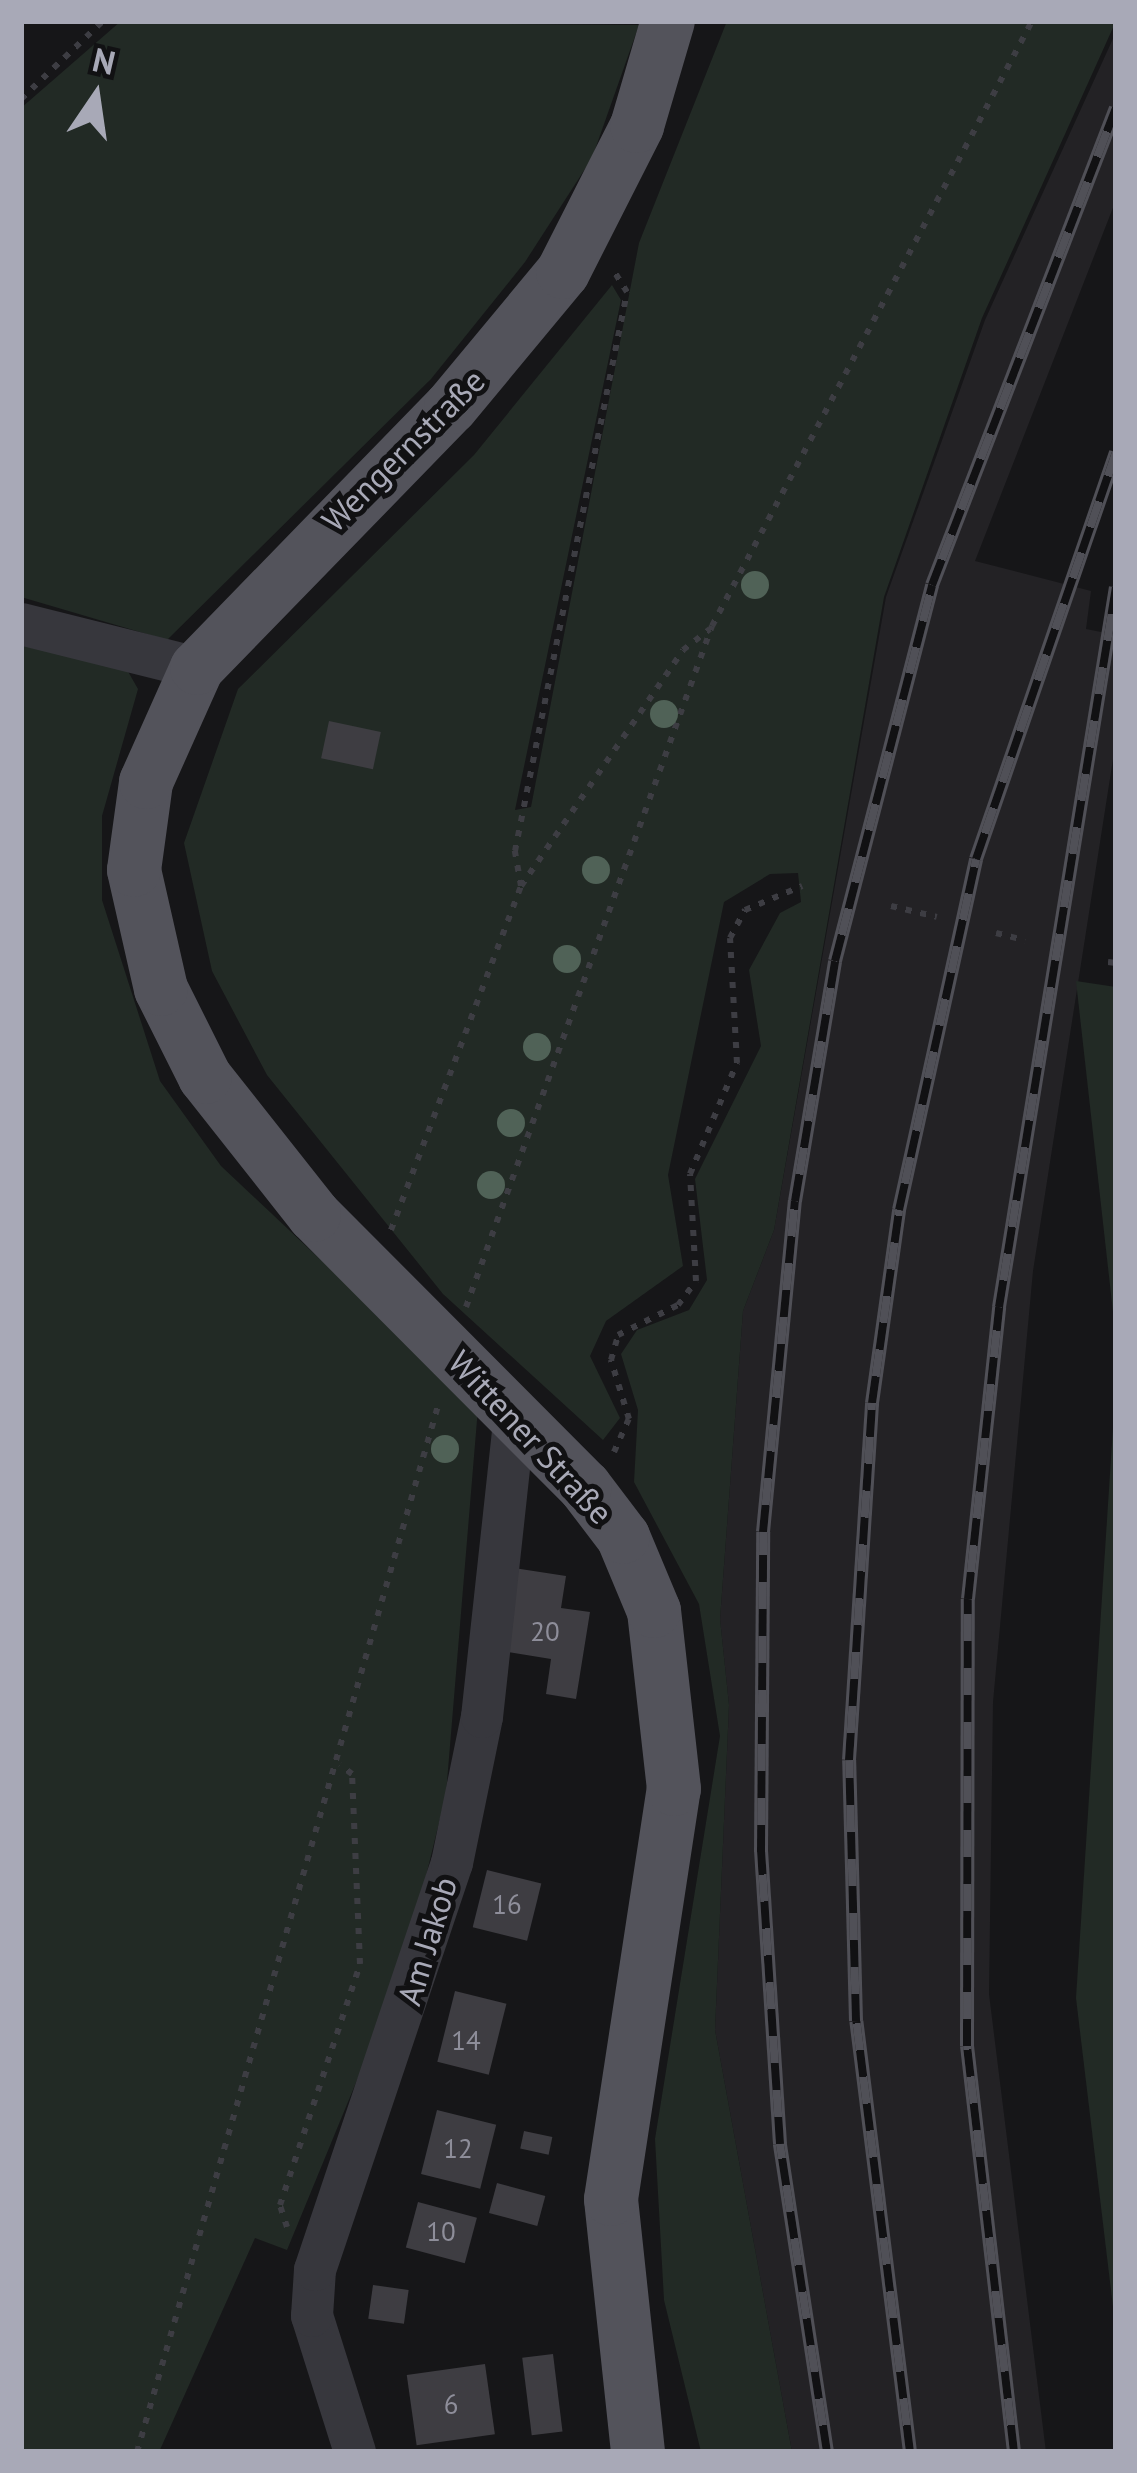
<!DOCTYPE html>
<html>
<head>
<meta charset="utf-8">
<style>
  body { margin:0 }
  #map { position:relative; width:1137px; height:2473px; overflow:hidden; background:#161618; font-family:"PT Sans",sans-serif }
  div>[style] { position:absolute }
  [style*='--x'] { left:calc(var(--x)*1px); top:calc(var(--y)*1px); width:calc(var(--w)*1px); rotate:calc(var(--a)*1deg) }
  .built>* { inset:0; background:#232225 }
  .green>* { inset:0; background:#222a25 }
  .building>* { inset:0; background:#3e3d42; transform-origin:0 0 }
  .path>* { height:6px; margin-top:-3px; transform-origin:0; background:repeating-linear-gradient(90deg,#3d3d43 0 6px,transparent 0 15px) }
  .minor>* { height:42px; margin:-21px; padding:0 21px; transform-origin:21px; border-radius:21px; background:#37373d }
  .major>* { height:54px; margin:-27px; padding:0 27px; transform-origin:27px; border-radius:27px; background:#53535b }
  .rail>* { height:14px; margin-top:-7px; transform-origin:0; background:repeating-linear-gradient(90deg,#111113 0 27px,#505057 0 54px); box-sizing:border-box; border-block:3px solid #505057 }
  .trees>* { width:28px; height:28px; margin:-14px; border-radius:50%; background:#506257 }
  span { translate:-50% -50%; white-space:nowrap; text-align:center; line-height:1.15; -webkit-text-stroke:10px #111113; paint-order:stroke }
  .number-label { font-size:27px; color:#8e8e9a }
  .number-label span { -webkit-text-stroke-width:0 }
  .street-label { font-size:33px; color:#a8a9b7 }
  .frame { position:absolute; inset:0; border:24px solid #a8a9b7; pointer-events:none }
  .north { position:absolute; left:36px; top:36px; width:120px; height:120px; -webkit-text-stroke:9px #111113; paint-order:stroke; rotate:13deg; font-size:33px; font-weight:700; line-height:48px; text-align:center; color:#a8a9b7 }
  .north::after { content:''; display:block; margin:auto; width:42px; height:54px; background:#a8a9b7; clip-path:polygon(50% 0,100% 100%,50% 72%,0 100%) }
</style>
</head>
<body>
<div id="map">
  <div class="built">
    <i style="clip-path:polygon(1116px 32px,1116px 200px,975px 561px,1091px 591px,1086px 629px,1116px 635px,1116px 740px,1033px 1271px,993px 1702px,989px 1994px,1046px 2452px,792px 2452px,715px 2030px,729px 1705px,720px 1619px,743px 1311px,774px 1230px,886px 597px,985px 320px)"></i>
  </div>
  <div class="green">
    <i style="clip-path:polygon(121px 21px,639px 25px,592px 158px,525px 262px,431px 379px,167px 640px,21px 597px,21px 108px)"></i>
    <i style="clip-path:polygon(727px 21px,1116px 21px,982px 318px,884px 597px,774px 1230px,743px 1311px,720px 1619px,729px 1705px,715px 2030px,792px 2452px,701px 2452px,664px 2300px,655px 2139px,720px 1736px,699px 1604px,634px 1482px,638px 1410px,621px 1354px,637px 1330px,689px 1310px,707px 1280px,695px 1179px,761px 1046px,749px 970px,780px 913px,801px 902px,798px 873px,770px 874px,724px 902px,668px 1175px,683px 1266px,606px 1321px,590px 1356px,620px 1418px,603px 1440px,443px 1294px,267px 1075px,212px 971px,184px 843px,238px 689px,474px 455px,612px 285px,621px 300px,515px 810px,531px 807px,639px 243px)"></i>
    <i style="clip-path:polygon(21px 639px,126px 668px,138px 689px,102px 816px,102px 900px,160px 1081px,221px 1166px,478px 1408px,446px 1794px,404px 1966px,287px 2250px,255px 2238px,159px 2452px,21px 2452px)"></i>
    <i style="clip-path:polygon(1076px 981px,1116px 987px,1116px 1339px)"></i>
    <i style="clip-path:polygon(1116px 1381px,1116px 2332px,1076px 1998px)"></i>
  </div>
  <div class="building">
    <i style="left:329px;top:721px;width:53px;height:38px;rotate:12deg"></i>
    <i style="clip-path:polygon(514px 1568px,566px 1576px,561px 1608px,590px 1612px,576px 1699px,546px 1694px,551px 1659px,501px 1651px)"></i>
    <i style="left:487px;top:1870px;width:56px;height:59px;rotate:14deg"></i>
    <i style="left:455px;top:1991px;width:53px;height:73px;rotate:14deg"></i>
    <i style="left:437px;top:2110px;width:61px;height:66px;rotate:14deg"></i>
    <i style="left:524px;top:2131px;width:29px;height:18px;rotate:12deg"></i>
    <i style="left:497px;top:2183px;width:50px;height:31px;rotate:15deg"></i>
    <i style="left:418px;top:2202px;width:61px;height:47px;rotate:15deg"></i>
    <i style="left:373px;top:2285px;width:36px;height:34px;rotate:8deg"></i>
    <i style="left:553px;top:2354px;width:78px;height:31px;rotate:83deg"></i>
    <i style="left:485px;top:2364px;width:71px;height:79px;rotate:82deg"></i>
  </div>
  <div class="path">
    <i style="--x:21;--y:99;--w:113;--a:-43.6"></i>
    <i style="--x:521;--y:886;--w:36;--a:-100"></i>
    <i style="--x:515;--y:851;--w:570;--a:-78.67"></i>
    <i style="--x:627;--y:292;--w:22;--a:-122"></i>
    <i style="--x:891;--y:906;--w:47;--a:13.4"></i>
    <i style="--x:996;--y:933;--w:30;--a:14"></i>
    <i style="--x:1108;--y:962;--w:8;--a:7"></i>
    <i style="--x:391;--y:1230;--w:368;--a:-69.3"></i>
    <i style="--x:521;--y:886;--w:286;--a:-55.5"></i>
    <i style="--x:683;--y:650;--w:34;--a:-38"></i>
    <i style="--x:466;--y:1307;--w:724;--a:-70.14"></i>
    <i style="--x:712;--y:626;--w:684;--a:-62.12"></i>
    <i style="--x:614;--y:1452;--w:36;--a:-66"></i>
    <i style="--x:629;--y:1419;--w:62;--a:-107"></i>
    <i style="--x:611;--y:1360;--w:26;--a:-74"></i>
    <i style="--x:618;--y:1335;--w:67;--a:-26.6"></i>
    <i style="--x:678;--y:1305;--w:30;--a:-53"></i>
    <i style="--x:696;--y:1281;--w:107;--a:-93.2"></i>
    <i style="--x:690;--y:1174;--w:121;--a:-67.1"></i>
    <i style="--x:737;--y:1063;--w:125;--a:-93.2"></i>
    <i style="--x:730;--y:938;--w:32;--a:-62"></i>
    <i style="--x:745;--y:910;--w:62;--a:-22.8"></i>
    <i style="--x:287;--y:2227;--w:23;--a:-108"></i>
    <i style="--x:280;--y:2205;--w:254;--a:-71.6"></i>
    <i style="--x:360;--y:1964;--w:190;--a:-92.4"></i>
    <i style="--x:352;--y:1774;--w:15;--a:-143"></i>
    <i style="--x:137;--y:2452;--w:1088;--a:-73.95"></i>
  </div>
  <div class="minor">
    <i style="--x:21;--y:624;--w:181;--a:14"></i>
    <i style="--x:355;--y:2452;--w:143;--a:-107.5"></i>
    <i style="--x:312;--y:2316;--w:46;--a:-86.3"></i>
    <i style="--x:315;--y:2270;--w:429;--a:-71.4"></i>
    <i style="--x:452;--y:1863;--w:149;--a:-78.4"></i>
    <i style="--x:482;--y:1717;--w:305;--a:-83.8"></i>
  </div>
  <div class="major">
    <i style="--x:638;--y:2452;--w:254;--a:-96.1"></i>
    <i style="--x:611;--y:2199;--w:415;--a:-81.3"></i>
    <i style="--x:674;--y:1789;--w:179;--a:-96.4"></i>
    <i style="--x:654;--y:1611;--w:80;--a:-112.7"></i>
    <i style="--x:623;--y:1537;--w:63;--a:-127.2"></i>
    <i style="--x:585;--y:1487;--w:384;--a:-134.9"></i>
    <i style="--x:314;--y:1215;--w:176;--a:-128.3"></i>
    <i style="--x:205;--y:1077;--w:98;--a:-116.6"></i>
    <i style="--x:161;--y:989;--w:122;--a:-102.8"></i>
    <i style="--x:134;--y:870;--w:89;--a:-82.2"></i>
    <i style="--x:146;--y:782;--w:125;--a:-65.9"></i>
    <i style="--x:197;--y:668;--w:364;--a:-45.8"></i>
    <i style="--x:451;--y:407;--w:175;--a:-50.3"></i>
    <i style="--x:563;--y:272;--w:164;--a:-63.1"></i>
    <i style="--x:637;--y:126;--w:109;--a:-73.6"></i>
  </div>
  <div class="rail">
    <i style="--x:827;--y:2452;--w:312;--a:-98.7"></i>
    <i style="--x:780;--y:2144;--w:293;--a:-93.7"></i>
    <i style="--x:761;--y:1852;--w:320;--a:-89.6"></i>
    <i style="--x:763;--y:1532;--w:333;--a:-84.5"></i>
    <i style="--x:795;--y:1201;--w:243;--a:-80.5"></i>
    <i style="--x:835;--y:961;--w:388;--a:-75.5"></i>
    <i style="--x:932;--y:585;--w:511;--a:-68.91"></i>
    <i style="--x:910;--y:2452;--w:434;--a:-97.1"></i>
    <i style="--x:856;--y:2021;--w:261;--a:-91.5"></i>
    <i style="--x:849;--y:1760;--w:358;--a:-86.3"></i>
    <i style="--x:872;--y:1403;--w:195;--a:-82"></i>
    <i style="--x:899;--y:1210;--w:359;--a:-77.6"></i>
    <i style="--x:976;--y:859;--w:430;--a:-71"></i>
    <i style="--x:1014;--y:2452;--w:409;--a:-96.6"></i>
    <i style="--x:967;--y:2046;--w:447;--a:-89.9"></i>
    <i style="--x:968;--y:1599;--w:294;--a:-83.9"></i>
    <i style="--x:999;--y:1307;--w:729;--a:-80.77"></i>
  </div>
  <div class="trees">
    <i style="left:755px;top:585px"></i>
    <i style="left:664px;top:714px"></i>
    <i style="left:596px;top:870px"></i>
    <i style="left:567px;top:959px"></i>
    <i style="left:537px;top:1047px"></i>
    <i style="left:511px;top:1123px"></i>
    <i style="left:491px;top:1185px"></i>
    <i style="left:445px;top:1449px"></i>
  </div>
  <div class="number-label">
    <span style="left:545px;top:1632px">20</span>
    <span style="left:507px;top:1905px">16</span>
    <span style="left:466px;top:2041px">14</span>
    <span style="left:458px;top:2149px">12</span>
    <span style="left:441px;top:2232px">10</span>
    <span style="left:451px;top:2405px">6</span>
  </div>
  <div class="street-label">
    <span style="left:403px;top:450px;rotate:-45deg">Wengernstraße</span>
    <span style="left:531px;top:1437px;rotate:47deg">Wittener Straße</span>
    <span style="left:427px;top:1941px;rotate:-73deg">Am Jakob</span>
  </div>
  <div class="frame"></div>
  <div class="north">N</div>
</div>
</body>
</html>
